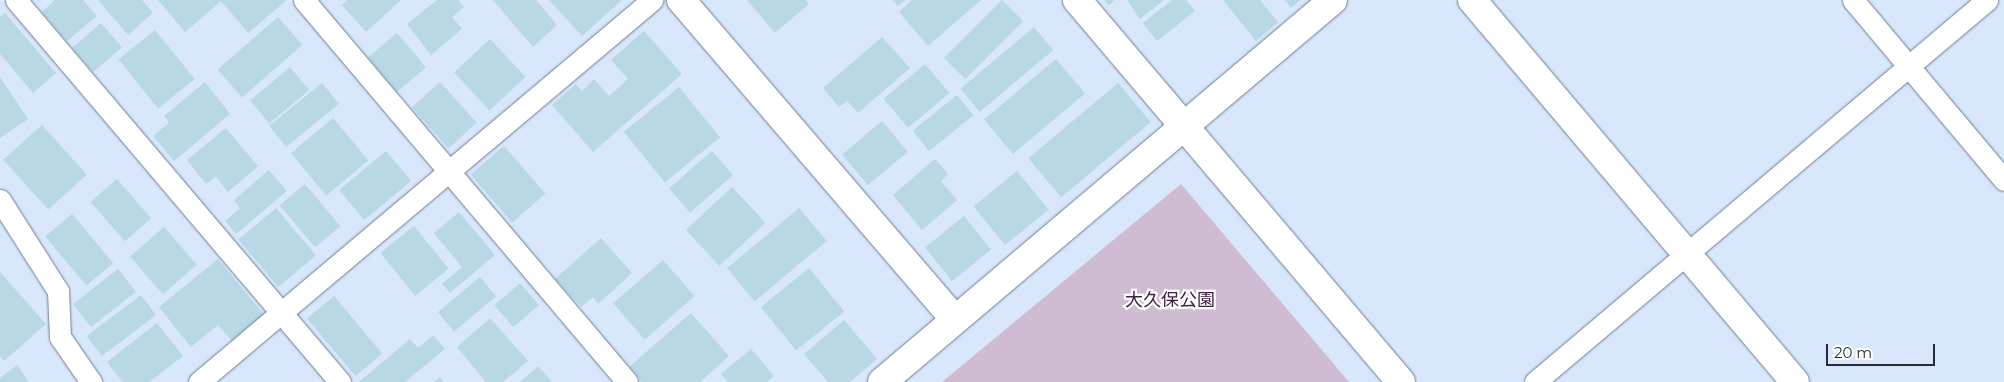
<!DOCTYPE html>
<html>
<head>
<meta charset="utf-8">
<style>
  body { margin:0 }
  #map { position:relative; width:2004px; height:382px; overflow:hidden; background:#d8e7fb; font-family:Montserrat,"Noto Sans JP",sans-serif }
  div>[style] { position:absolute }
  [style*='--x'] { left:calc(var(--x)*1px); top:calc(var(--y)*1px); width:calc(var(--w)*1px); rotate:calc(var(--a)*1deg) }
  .green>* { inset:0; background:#d0bcd2 }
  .building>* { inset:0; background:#b7d8e4; transform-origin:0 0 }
  .roads { filter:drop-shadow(0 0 1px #6d7e93) drop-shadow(0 0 1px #6d7e93) }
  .service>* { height:21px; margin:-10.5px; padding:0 10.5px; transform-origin:10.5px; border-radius:10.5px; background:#fff }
  .minor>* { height:28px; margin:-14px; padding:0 14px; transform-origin:14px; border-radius:14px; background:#fff }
  .tertiary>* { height:28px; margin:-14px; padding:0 14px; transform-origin:14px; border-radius:14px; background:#fff }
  span { translate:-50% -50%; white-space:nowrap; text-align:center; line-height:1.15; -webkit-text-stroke:4.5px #fff; paint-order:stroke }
  .park-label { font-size:18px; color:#402144 }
  .scale { position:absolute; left:1826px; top:344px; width:109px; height:22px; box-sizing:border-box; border:2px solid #262d36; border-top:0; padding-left:6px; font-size:15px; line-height:18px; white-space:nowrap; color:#262d36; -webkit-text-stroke:4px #fff; paint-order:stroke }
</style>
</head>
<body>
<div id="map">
  <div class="green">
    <i style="clip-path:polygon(1181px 184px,1349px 382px,942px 382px)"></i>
  </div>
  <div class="building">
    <i style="clip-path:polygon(55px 0,83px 0,97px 16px,67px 41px,42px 12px)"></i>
    <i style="clip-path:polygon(98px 0,142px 0,153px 13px,128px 35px)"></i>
    <i style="clip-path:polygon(158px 0,287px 0,248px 33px,221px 1px,185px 32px)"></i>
    <i style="clip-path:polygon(347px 0,401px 0,366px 32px,342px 5px)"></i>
    <i style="clip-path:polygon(437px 0,458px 0,464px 7px,452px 17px,462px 29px,431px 55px,407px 24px)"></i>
    <i style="clip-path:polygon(493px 0,536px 0,557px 25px,533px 47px)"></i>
    <i style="clip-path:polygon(549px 0,622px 0,582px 36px)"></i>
    <i style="clip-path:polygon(747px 0,806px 0,809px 4px,775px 33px)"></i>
    <i style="clip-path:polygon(893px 0,905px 0,898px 6px)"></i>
    <i style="clip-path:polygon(912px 0,981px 0,928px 46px,899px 12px)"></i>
    <i style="left:1002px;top:0;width:30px;height:82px;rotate:45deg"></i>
    <i style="clip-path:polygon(1104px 0,1115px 0,1109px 5px)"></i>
    <i style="clip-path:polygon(1127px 0,1164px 0,1140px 19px)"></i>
    <i style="clip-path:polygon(1172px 0,1186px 0,1195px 11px,1157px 41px,1143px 23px)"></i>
    <i style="clip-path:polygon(1223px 0,1260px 0,1278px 22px,1256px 41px)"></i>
    <i style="clip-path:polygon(1285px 0,1300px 0,1291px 8px)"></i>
    <i style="clip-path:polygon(5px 13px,56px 73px,33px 93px,0 54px,0 17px)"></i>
    <i style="left:278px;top:17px;width:37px;height:80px;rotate:49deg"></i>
    <i style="left:101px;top:23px;width:32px;height:38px;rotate:49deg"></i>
    <i style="left:1034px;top:27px;width:30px;height:96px;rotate:50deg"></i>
    <i style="left:155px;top:30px;width:63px;height:47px;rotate:51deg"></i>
    <i style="clip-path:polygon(644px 31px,682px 74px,593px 152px,552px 105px,576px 84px,582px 91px,594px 79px,609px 96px,628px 79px,611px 60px)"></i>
    <i style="left:397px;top:33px;width:45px;height:38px;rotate:50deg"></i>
    <i style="clip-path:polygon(882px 37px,910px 68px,858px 113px,847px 101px,839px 107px,823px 88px)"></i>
    <i style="left:490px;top:39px;width:52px;height:49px;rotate:47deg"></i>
    <i style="left:1056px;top:59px;width:45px;height:94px;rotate:50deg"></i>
    <i style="left:925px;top:64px;width:38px;height:54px;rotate:50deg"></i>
    <i style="left:290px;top:67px;width:30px;height:52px;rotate:50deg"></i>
    <i style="clip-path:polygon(0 77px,28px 119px,0 138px)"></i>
    <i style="clip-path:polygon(205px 82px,230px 114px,174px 161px,153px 136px,169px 123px,164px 116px)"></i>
    <i style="left:440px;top:82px;width:55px;height:38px;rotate:48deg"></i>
    <i style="left:322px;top:83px;width:27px;height:68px;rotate:51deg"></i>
    <i style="left:1118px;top:83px;width:51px;height:117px;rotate:50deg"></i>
    <i style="left:679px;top:87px;width:65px;height:71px;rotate:51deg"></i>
    <i style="left:957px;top:95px;width:26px;height:57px;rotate:51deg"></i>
    <i style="left:333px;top:118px;width:55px;height:55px;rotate:50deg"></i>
    <i style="left:882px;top:121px;width:40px;height:52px;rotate:50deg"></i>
    <i style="left:42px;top:125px;width:67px;height:52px;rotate:48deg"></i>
    <i style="clip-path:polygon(226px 128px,258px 166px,228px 192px,216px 176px,206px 184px,187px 160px)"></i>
    <i style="left:504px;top:146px;width:63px;height:44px;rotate:49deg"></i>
    <i style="left:386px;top:151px;width:39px;height:61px;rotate:50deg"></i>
    <i style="left:712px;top:151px;width:32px;height:57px;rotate:49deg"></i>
    <i style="clip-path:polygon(935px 159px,948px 174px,941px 181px,957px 200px,922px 230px,893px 195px)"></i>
    <i style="clip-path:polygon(269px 170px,287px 191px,236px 234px,225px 221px,240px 208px,234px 200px)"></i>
    <i style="left:1017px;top:171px;width:50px;height:56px;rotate:51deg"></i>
    <i style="left:117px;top:179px;width:52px;height:35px;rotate:49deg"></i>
    <i style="left:305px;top:184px;width:55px;height:33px;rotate:50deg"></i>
    <i style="left:732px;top:187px;width:49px;height:63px;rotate:47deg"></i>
    <i style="left:276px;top:208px;width:62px;height:49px;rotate:50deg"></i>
    <i style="left:799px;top:208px;width:43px;height:94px;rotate:50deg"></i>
    <i style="clip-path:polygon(459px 212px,495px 255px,450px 293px,442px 284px,462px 267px,434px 233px)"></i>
    <i style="left:72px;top:214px;width:64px;height:35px;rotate:50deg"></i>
    <i style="left:964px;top:216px;width:43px;height:50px;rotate:51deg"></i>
    <i style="left:414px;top:226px;width:55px;height:43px;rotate:51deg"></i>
    <i style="left:164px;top:227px;width:50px;height:45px;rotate:49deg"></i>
    <i style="clip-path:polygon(601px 238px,632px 273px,598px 304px,593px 297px,581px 307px,555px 279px)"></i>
    <i style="clip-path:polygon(218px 259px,264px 315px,232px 341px,218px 325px,191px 347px,159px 307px)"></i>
    <i style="left:663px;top:260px;width:48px;height:66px;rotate:49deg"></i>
    <i style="left:809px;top:268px;width:56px;height:62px;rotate:51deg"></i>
    <i style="left:118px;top:269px;width:29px;height:57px;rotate:52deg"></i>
    <i style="clip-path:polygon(0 272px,46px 324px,4px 361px,0 356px)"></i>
    <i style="left:480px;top:277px;width:25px;height:55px;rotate:50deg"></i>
    <i style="left:520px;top:283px;width:29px;height:34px;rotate:49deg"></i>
    <i style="left:141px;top:295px;width:25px;height:68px;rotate:53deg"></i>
    <i style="left:334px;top:296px;width:75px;height:35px;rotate:50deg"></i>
    <i style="clip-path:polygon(691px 313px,729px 356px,700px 382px,642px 382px,629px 367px)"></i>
    <i style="clip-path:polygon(490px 318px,528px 361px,503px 382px,486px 382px,457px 347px)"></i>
    <i style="clip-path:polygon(844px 320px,877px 359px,850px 382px,828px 382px,804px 354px)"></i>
    <i style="clip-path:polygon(157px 323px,183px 356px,149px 382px,123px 382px,107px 362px)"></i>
    <i style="clip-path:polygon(433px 335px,445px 349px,405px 382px,359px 382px,410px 339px,418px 348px)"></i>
    <i style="clip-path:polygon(751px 349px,774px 376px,767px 382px,728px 382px,721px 374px)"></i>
    <i style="clip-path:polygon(17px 365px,29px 382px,0 382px,0 378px)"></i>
    <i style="clip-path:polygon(538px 366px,552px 382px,520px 382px)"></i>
    <i style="clip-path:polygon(440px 377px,444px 382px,434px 382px)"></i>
  </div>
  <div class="roads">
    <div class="service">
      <i style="--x:16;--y:0;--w:501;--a:49.7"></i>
      <i style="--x:304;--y:0;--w:500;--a:49.78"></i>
      <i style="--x:1853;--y:0;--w:235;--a:50"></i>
      <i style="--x:0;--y:200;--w:108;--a:57.5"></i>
      <i style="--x:58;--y:291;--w:46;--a:87.5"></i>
      <i style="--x:60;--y:337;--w:55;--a:55.4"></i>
      <i style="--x:199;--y:382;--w:593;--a:-40.14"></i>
      <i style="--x:1535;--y:382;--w:592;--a:-40.2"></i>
    </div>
    <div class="minor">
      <i style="--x:681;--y:0;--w:421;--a:49.4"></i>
      <i style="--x:1472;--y:0;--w:500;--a:49.78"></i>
      <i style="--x:882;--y:382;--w:591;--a:-40.26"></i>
    </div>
    <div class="tertiary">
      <i style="--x:1077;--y:0;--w:501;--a:49.7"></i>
    </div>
  </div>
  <div class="park-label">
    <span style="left:1170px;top:300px">大久保公園</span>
  </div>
  <div class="scale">20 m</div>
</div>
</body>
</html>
